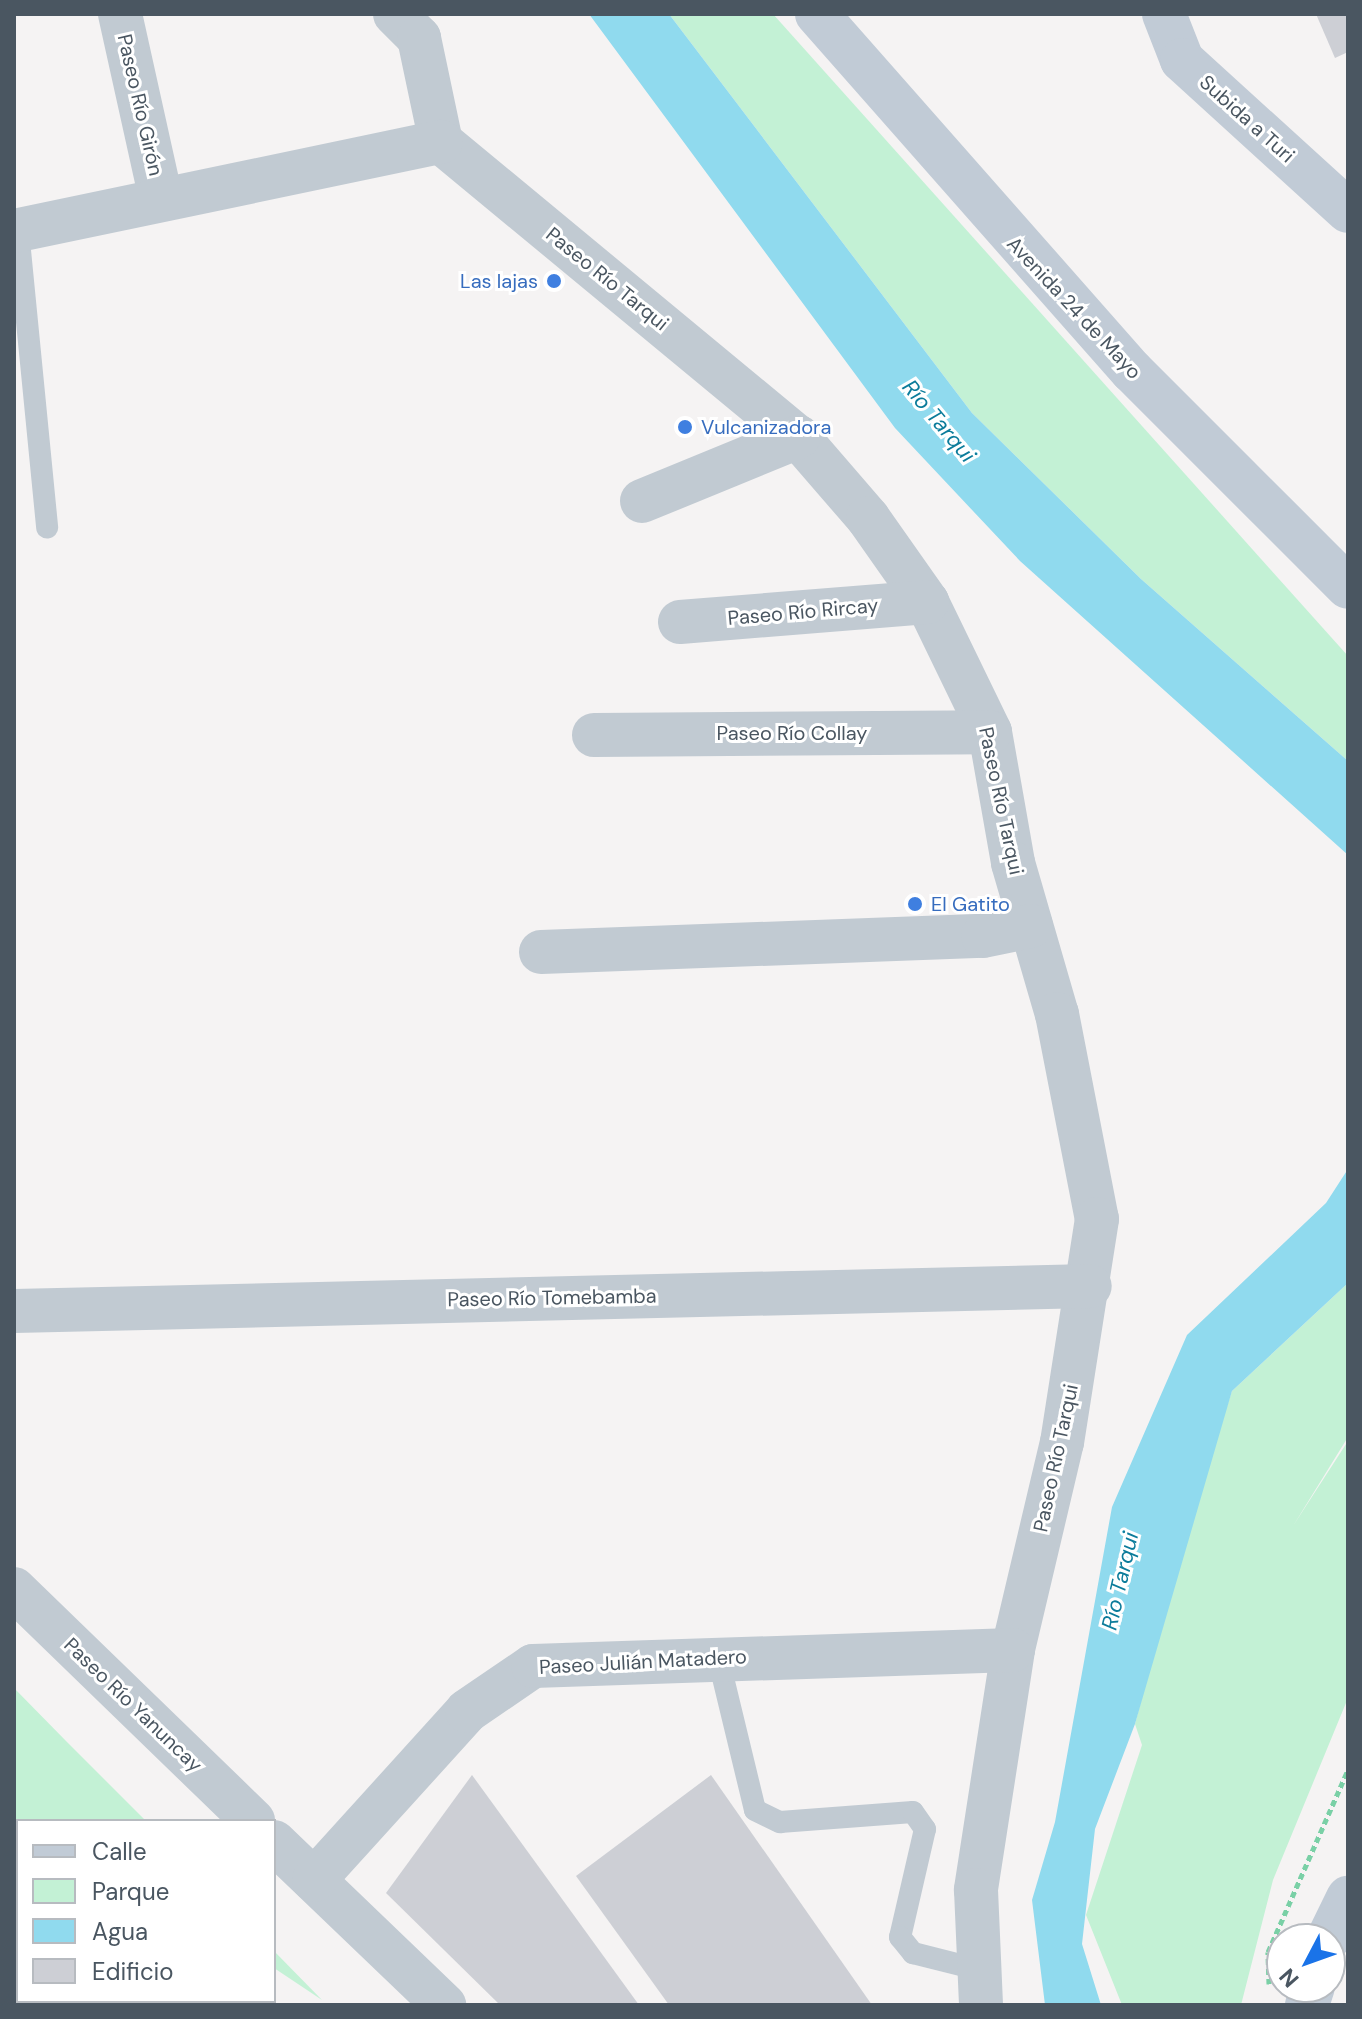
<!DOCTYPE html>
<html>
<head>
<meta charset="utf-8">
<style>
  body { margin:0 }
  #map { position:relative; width:1362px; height:2019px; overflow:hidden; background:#f5f3f3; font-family:"DM Sans",sans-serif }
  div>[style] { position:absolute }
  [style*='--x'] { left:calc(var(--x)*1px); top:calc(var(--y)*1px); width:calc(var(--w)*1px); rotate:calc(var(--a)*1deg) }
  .green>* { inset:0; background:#c3f1d5 }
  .water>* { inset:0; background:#90daee }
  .building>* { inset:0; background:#cdcfd5 }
  .path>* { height:5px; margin-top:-2.5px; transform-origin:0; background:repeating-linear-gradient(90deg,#7ad0a6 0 6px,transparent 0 10px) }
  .lane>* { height:22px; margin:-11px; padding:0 11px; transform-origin:11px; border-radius:11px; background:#c1cad2 }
  .street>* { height:44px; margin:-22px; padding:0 22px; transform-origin:22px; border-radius:22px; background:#c1cad2 }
  .secondary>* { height:44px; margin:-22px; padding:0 22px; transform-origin:22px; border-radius:22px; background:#c1cbd6 }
  .dots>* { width:22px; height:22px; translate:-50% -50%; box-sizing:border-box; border:4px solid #fff; border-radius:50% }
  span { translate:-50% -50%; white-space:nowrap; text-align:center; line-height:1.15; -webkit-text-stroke:6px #fff; paint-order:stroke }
  .street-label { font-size:20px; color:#4a5661 }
  .shop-label { font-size:20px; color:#366cbe }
  .right { translate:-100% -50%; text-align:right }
  .left { translate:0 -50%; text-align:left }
  .water-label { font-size:22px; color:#0c7c9b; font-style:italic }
  .frame { position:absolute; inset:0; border:16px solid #4a5661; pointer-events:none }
  .legend { position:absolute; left:16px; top:1819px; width:260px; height:184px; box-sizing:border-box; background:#fff; border:2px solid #b7bbc0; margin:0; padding:10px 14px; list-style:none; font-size:24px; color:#4a5661 }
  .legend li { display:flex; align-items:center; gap:16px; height:40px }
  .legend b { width:40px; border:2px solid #b7bbc0 }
  .north { position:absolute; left:1266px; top:1923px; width:80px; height:80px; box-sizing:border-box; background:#fff; border:2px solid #b7bbc0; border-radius:50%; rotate:229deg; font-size:22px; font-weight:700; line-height:32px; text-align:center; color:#4a5661 }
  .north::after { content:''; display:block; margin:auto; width:28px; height:36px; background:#1a73e8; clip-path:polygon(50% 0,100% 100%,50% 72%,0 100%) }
</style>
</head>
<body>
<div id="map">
  <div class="green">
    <i style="clip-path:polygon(669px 14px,773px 14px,1348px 656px,1348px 761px,1141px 579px,972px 413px)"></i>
    <i style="clip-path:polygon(1348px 1283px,1348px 1437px,1293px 1526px,1348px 1441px,1348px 1698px,1273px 1880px,1241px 2005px,1122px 2005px,1086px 1915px,1142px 1745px,1135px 1724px,1185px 1535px,1232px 1391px)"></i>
    <i style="clip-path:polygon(14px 1688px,66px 1741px,146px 1821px,18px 1821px,14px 1869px)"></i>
    <i style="clip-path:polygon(274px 1951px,322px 2000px,274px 1968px)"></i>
  </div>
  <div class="water">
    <i style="clip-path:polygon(589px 14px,669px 14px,972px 413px,1141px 579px,1348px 761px,1348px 855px,1020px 561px,895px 428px)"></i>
    <i style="clip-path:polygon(1348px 1169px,1348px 1283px,1232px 1391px,1135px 1724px,1095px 1829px,1082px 1944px,1101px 2005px,1045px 2005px,1032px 1900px,1055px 1822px,1112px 1507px,1187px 1335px,1326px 1203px)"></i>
    <i style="clip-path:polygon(14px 1924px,18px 2001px,242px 2005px,14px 2005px)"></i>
  </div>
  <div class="building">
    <i style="clip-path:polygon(1316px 14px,1348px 14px,1348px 52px,1335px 58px)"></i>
    <i style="clip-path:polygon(472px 1775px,639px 2005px,500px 2005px,386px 1893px)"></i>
    <i style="clip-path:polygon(711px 1775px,872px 2005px,669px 2005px,576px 1876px)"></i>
  </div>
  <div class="path">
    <i style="--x:1269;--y:1984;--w:32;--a:-92"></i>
    <i style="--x:1268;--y:1952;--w:199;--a:-66.3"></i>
  </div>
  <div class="lane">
    <i style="--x:18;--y:230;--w:299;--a:84.4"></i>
    <i style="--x:718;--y:1657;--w:157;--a:76.4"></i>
    <i style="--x:755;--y:1810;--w:28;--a:26"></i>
    <i style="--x:780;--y:1822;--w:133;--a:-4.3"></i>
    <i style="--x:913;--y:1812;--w:21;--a:55"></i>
    <i style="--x:925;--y:1829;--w:111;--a:103"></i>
    <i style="--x:900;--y:1937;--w:21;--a:51"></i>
    <i style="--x:913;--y:1953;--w:69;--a:14.2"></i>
  </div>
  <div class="street">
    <i style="--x:120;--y:14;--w:185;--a:77.5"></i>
    <i style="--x:395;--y:14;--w:34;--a:45"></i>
    <i style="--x:419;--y:38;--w:106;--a:78.1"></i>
    <i style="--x:441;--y:142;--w:463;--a:39.6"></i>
    <i style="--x:798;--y:437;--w:107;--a:49.2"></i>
    <i style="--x:868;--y:518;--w:103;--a:54.9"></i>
    <i style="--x:927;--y:602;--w:144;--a:64.1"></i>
    <i style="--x:990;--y:732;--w:133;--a:80"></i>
    <i style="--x:1013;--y:863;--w:157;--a:73.8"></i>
    <i style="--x:1057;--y:1014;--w:209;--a:79"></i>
    <i style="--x:1097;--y:1219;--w:226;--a:98.9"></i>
    <i style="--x:1062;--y:1442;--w:214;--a:103.3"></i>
    <i style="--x:1013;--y:1650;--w:243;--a:98.8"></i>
    <i style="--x:976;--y:1890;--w:115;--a:87.5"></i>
    <i style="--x:14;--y:231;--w:436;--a:-11.8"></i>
    <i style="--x:642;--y:501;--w:169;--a:-22.3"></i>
    <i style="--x:680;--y:622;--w:248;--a:-4.6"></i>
    <i style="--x:594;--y:735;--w:396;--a:-0.4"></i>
    <i style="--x:541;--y:952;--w:442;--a:-2.1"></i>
    <i style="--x:983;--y:936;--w:49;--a:-11.8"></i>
    <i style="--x:14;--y:1311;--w:1076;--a:-1.33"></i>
    <i style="--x:14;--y:1589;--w:333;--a:44.1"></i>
    <i style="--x:274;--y:1842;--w:236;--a:43.8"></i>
    <i style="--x:314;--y:1880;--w:228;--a:-47.8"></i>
    <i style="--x:467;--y:1711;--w:80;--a:-34.3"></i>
    <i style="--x:533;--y:1666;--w:480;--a:-1.9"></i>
  </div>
  <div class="secondary">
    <i style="--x:817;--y:14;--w:476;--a:48.6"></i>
    <i style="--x:1132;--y:371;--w:305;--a:45"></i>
    <i style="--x:1164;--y:14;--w:49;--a:68.6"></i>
    <i style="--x:1182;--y:60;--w:224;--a:42.3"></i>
    <i style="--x:1328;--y:1939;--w:46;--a:-64"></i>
    <i style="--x:1307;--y:2005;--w:19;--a:-72"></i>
  </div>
  <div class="dots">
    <i style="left:554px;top:281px;background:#3f7fe0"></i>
    <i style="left:685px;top:427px;background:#3f7fe0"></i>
    <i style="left:915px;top:904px;background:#3f7fe0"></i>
  </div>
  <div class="street-label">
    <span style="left:140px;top:105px;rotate:77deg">Paseo Río Girón</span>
    <span style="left:1247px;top:119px;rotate:42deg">Subida a Turi</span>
    <span style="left:607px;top:279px;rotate:39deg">Paseo Río Tarqui</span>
    <span style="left:1074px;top:308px;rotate:47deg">Avenida 24 de Mayo</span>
    <span style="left:803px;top:612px;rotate:-5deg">Paseo Río Rircay</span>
    <span style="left:792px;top:733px">Paseo Río Collay</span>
    <span style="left:1001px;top:801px;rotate:78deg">Paseo Río Tarqui</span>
    <span style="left:552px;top:1298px;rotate:-1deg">Paseo Río Tomebamba</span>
    <span style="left:1056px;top:1458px;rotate:-78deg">Paseo Río Tarqui</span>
    <span style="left:643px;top:1662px;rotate:-3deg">Paseo Julián Matadero</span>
    <span style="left:133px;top:1705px;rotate:44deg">Paseo Río Yanuncay</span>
  </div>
  <div class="shop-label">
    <span class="right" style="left:538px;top:281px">Las lajas</span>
    <span class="left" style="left:701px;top:427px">Vulcanizadora</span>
    <span class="left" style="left:931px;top:904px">El Gatito</span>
  </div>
  <div class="water-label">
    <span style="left:939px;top:421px;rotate:50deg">Río Tarqui</span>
    <span style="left:1120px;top:1581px;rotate:-77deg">Río Tarqui</span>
  </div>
  <div class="frame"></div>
  <ul class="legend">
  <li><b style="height:10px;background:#c1cbd6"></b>Calle</li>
  <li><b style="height:22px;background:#c3f1d5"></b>Parque</li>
  <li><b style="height:22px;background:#90daee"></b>Agua</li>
  <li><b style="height:22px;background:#cdcfd5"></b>Edificio</li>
  </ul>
  <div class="north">N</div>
</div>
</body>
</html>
